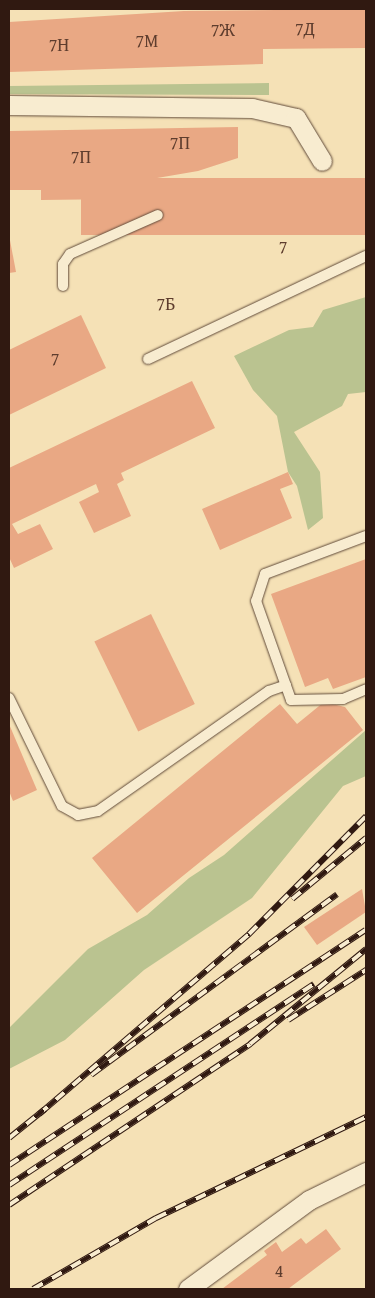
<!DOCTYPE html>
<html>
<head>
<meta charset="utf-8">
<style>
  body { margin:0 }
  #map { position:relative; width:375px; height:1298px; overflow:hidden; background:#f5e1b6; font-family:"Gentium Book Plus",serif }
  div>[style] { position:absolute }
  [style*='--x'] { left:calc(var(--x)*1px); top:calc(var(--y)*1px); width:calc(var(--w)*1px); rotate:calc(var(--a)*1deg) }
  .green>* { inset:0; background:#bac390 }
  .building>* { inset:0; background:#e9a884; transform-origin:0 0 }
  .roads { filter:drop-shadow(0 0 1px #614b3a) drop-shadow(0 0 1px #614b3a) }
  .service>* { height:10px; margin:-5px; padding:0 5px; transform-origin:5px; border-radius:5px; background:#f8ecd0 }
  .minor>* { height:19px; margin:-9.5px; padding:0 9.5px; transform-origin:9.5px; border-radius:9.5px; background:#f8ecd0 }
  .rail>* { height:5.5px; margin-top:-2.75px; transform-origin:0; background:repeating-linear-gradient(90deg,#f8ecd0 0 11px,#301911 0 22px); box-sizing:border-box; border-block:1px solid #301911 }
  span { translate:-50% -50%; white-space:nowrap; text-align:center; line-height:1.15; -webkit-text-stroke:5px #f8ecd0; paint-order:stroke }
  .number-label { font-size:18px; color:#5e3d2e }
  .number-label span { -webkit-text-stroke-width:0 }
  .frame { position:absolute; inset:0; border:10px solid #301911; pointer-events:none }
</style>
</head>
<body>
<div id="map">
  <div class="green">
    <i style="clip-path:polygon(269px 83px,269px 95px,9px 94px,9px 86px)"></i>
    <i style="clip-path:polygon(366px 297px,366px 392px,348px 394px,342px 406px,294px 432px,320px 472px,323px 518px,308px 530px,297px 486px,288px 472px,277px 416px,253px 390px,234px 356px,289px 330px,313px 327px,323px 310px)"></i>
    <i style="clip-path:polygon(366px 730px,366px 776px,343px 786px,252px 898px,144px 970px,65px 1040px,9px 1069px,9px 1028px,88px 949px,147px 915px,189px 878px,224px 855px)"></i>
  </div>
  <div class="building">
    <i style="clip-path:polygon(366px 9px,366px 48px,263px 49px,263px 64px,9px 72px,9px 22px,184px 11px)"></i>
    <i style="clip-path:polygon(238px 127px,238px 158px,198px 171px,122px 184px,123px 199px,41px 200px,41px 190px,9px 190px,9px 131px)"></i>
    <i style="left:366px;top:178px;width:57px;height:285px;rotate:90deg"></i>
    <i style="clip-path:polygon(9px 235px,16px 272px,9px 273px)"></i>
    <i style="clip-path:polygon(81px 315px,106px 368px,9px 415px,9px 350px)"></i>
    <i style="clip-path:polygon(192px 381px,215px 428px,121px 473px,124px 480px,117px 484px,131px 516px,94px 533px,79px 502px,99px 492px,96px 484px,12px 524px,18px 534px,40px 524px,53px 549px,14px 568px,9px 557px,9px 468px)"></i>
    <i style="clip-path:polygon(288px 472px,293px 484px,280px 489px,292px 518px,220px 550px,202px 509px)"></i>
    <i style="clip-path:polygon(366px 559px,366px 677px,333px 689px,328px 678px,305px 687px,271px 594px)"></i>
    <i style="left:151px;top:614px;width:100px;height:63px;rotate:64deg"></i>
    <i style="clip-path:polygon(324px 702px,345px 707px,363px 730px,137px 913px,92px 858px,280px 704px,297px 724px)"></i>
    <i style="clip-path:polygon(9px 724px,37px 790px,13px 801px,9px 791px)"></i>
    <i style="clip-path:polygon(362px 889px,366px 912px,317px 945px,304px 927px)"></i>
    <i style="clip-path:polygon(326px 1229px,341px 1249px,288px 1289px,222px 1289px,267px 1255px,264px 1251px,276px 1242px,282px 1252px,301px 1238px,306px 1244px)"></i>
  </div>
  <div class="roads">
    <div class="service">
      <i style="--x:63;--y:286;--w:22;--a:-90"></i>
      <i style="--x:63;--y:264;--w:12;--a:-55"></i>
      <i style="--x:70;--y:254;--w:96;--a:-23.9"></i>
      <i style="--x:148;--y:359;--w:241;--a:-25.3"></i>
      <i style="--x:366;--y:536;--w:108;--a:159.4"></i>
      <i style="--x:265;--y:574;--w:28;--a:108"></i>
      <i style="--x:256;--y:601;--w:105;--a:70.5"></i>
      <i style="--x:291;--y:700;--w:52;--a:-1.1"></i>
      <i style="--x:343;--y:699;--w:25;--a:-23"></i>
      <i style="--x:9;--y:698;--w:120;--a:63.9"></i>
      <i style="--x:62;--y:806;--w:18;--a:29"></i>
      <i style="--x:78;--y:815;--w:20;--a:-11"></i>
      <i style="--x:98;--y:811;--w:209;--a:-35.1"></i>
      <i style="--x:269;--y:691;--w:18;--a:-19"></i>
    </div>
    <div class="minor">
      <i style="--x:9;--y:105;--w:243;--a:0.7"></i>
      <i style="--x:252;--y:108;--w:45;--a:12.8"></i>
      <i style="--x:296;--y:118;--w:50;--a:58.8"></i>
      <i style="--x:188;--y:1289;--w:150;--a:-36.3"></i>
      <i style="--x:309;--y:1200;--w:64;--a:-26.2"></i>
    </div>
  </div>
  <div class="rail">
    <i style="--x:292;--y:899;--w:96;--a:-39.5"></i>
    <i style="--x:288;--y:1020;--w:93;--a:-32.7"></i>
    <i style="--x:91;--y:1075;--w:305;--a:-36.3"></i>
    <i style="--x:39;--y:1114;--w:277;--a:-40.6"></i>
    <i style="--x:249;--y:934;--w:166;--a:-45.2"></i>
    <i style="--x:9;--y:1138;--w:46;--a:-38.9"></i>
    <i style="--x:9;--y:1165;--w:427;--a:-33.4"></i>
    <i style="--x:9;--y:1185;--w:365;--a:-33.4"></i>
    <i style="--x:9;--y:1205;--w:290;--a:-33.7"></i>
    <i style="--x:250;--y:1044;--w:150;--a:-39.3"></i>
    <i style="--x:33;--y:1289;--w:142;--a:-30"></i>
    <i style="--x:156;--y:1218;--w:233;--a:-25.7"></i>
  </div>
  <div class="number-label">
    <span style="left:305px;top:29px">7Д</span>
    <span style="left:223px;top:30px">7Ж</span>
    <span style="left:147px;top:41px">7М</span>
    <span style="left:59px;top:45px">7Н</span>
    <span style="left:180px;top:143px">7П</span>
    <span style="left:81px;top:157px">7П</span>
    <span style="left:283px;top:247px">7</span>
    <span style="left:166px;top:304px">7Б</span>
    <span style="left:55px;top:359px">7</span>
    <span style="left:279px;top:1271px">4</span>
  </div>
  <div class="frame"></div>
</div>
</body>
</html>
